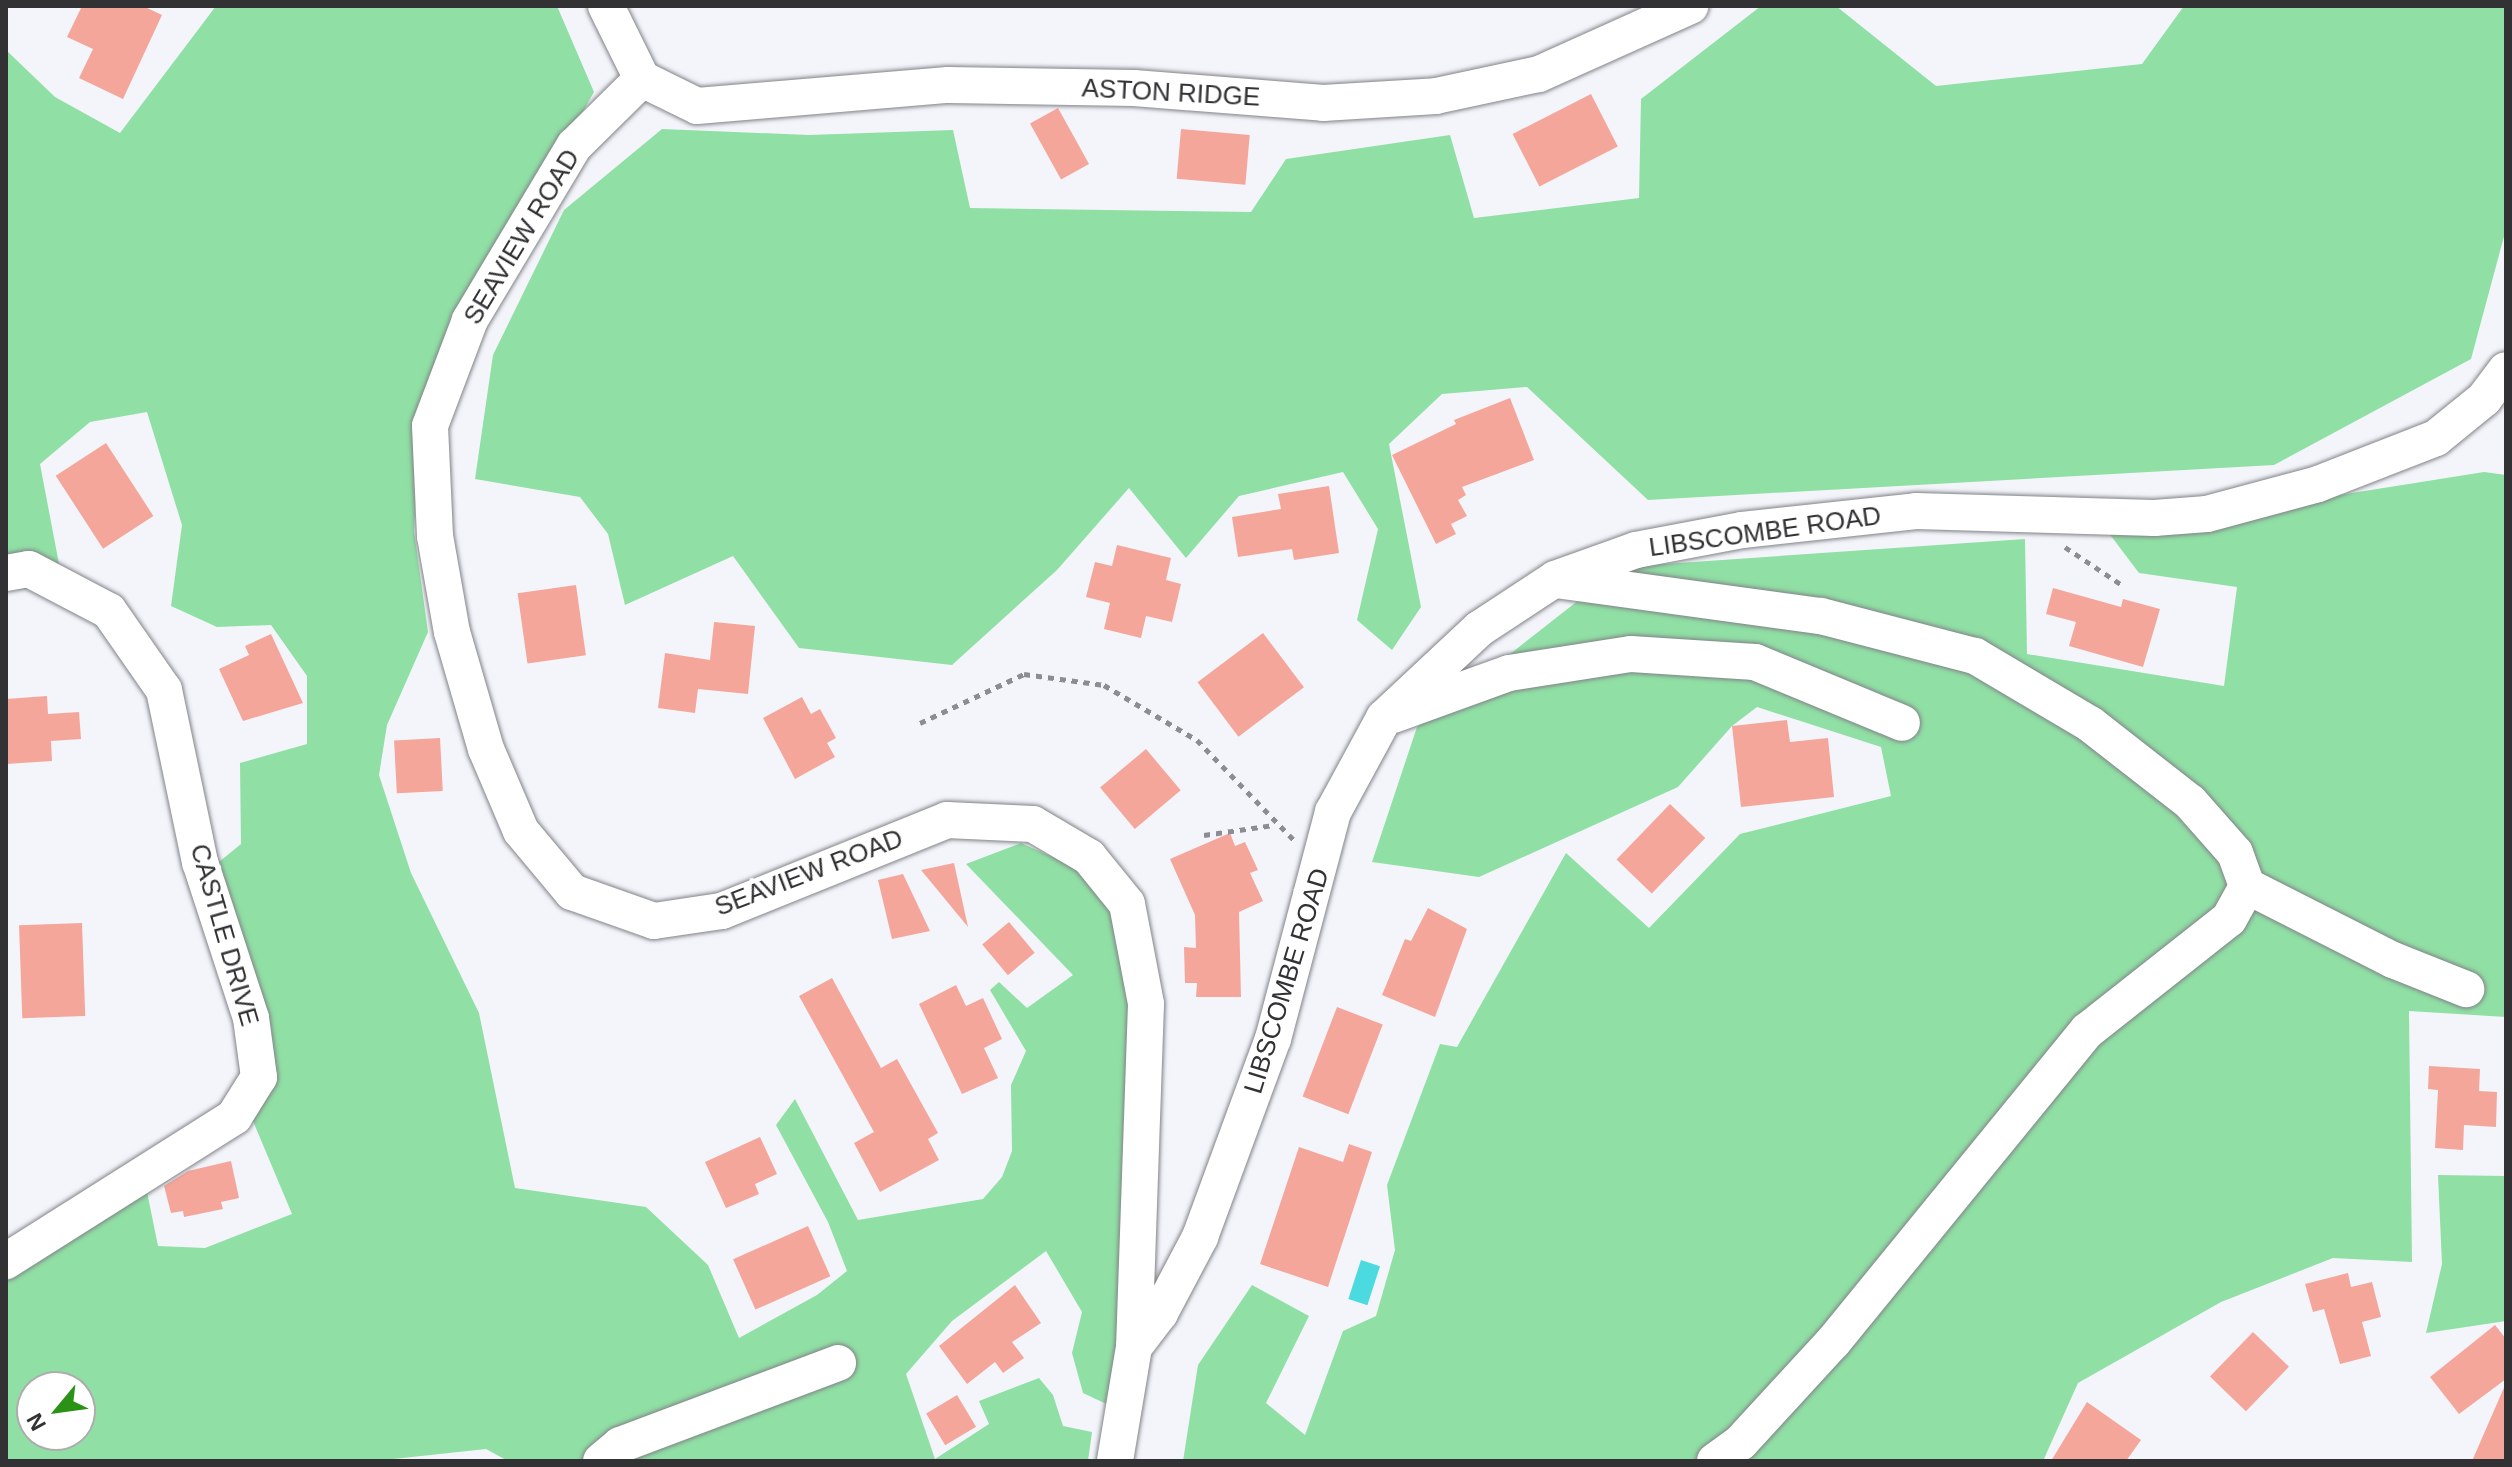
<!DOCTYPE html>
<html>
<head>
<meta charset="utf-8">
<style>
  body { margin:0 }
  #map { position:relative; width:2512px; height:1467px; overflow:hidden; background:#f3f5fb; font-family:Helvetica,sans-serif }
  div>[style] { position:absolute }
  [style*='--x'] { left:calc(var(--x)*1px); top:calc(var(--y)*1px); width:calc(var(--w)*1px); rotate:calc(var(--a)*1deg) }
  .green>* { inset:0; background:#90dfa5 }
  .water>* { inset:0; background:#4cdae1; transform-origin:0 0 }
  .building>* { inset:0; background:#f5a69b; transform-origin:0 0 }
  .path>* { height:5px; margin-top:-2.5px; transform-origin:0; background:repeating-linear-gradient(90deg,#8c8d91 0 6px,transparent 0 12px) }
  .roads { filter:drop-shadow(0 0 2px #818387) drop-shadow(0 0 2px #818387) }
  .minor>* { height:36px; margin:-18px; padding:0 18px; transform-origin:18px; border-radius:18px; background:#fff }
  span { translate:-50% -50%; white-space:nowrap; text-align:center; line-height:1.15; -webkit-text-stroke:8px #fff; paint-order:stroke }
  .street-label { font-size:26px; color:#323234 }
  .frame { position:absolute; inset:0; border:8px solid #323234; pointer-events:none }
  .north { position:absolute; left:16px; top:1371px; width:80px; height:80px; box-sizing:border-box; background:#fff; border:2px solid #adadae; border-radius:50%; rotate:241deg; font-size:22px; font-weight:700; line-height:32px; text-align:center; color:#323234 }
  .north::after { content:''; display:block; margin:auto; width:28px; height:36px; background:#2a9216; clip-path:polygon(50% 0,100% 100%,50% 72%,0 100%) }
</style>
</head>
<body>
<div id="map">
  <div class="green">
    <i style="clip-path:polygon(evenodd,216px 6px,557px 6px,594px 92px,465px 319px,420px 422px,414px 531px,428px 632px,387px 725px,379px 775px,411px 873px,479px 1013px,515px 1188px,646px 1207px,708px 1265px,739px 1338px,817px 1295px,847px 1271px,828px 1222px,776px 1125px,795px 1099px,858px 1220px,983px 1199px,1002px 1177px,1012px 1151px,1011px 1085px,1026px 1051px,990px 990px,999px 982px,1027px 1008px,1073px 975px,966px 864px,1021px 843px,1102px 879px,1136px 964px,1119px 1410px,1083px 1393px,1072px 1353px,1082px 1312px,1046px 1251px,952px 1321px,906px 1374px,935px 1459px,989px 1424px,979px 1401px,1039px 1378px,1053px 1395px,1063px 1426px,1092px 1432px,1088px 1461px,508px 1461px,486px 1449px,375px 1461px,6px 1461px,6px 1280px,47px 1242px,145px 1182px,158px 1246px,205px 1248px,292px 1214px,253px 1121px,214px 866px,241px 844px,240px 763px,307px 744px,307px 676px,271px 625px,217px 627px,171px 606px,182px 525px,147px 412px,90px 422px,40px 464px,59px 564px,107px 600px,45px 588px,6px 590px,6px 50px,55px 97px,120px 133px,216px 6px,32px 1387px,80px 1387px,80px 1435px,32px 1435px,32px 1387px)"></i>
    <i style="clip-path:polygon(1761px 6px,1836px 6px,1936px 86px,2142px 64px,2184px 6px,2506px 6px,2506px 229px,2471px 359px,2274px 465px,1648px 500px,1527px 387px,1442px 394px,1389px 444px,1421px 607px,1392px 650px,1357px 620px,1378px 529px,1343px 472px,1239px 496px,1186px 558px,1129px 488px,1057px 570px,952px 665px,799px 648px,733px 556px,625px 605px,608px 534px,580px 497px,475px 479px,493px 355px,564px 210px,662px 129px,809px 135px,953px 130px,970px 208px,1251px 212px,1286px 159px,1450px 135px,1474px 218px,1639px 198px,1641px 99px)"></i>
    <i style="clip-path:polygon(2484px 472px,2506px 475px,2506px 1017px,2409px 1011px,2412px 1262px,2333px 1258px,2221px 1302px,2078px 1383px,2043px 1461px,1183px 1461px,1198px 1365px,1252px 1285px,1309px 1316px,1266px 1403px,1305px 1435px,1343px 1331px,1376px 1316px,1395px 1250px,1387px 1185px,1440px 1044px,1457px 1047px,1566px 853px,1649px 928px,1740px 834px,1891px 796px,1881px 747px,1757px 707px,1732px 726px,1678px 787px,1479px 877px,1372px 862px,1417px 727px,1621px 567px,2025px 539px,2027px 654px,2224px 686px,2237px 587px,2139px 573px,2108px 532px)"></i>
    <i style="clip-path:polygon(2438px 1175px,2506px 1176px,2506px 1321px,2426px 1333px,2442px 1264px)"></i>
  </div>
  <div class="water">
    <i style="left:1361px;top:1260px;width:20px;height:41px;rotate:18deg"></i>
  </div>
  <div class="building">
    <i style="clip-path:polygon(82px 6px,143px 6px,162px 15px,123px 99px,79px 78px,93px 49px,67px 37px)"></i>
    <i style="left:1591px;top:94px;width:59px;height:88px;rotate:63deg"></i>
    <i style="left:1058px;top:108px;width:64px;height:32px;rotate:61deg"></i>
    <i style="left:1181px;top:129px;width:69px;height:50px;rotate:5deg"></i>
    <i style="clip-path:polygon(1510px 398px,1534px 460px,1462px 487px,1466px 495px,1458px 500px,1467px 516px,1451px 524px,1456px 534px,1436px 544px,1392px 455px,1456px 424px,1454px 420px)"></i>
    <i style="left:106px;top:443px;width:87px;height:60px;rotate:57deg"></i>
    <i style="clip-path:polygon(1329px 486px,1339px 553px,1294px 560px,1292px 549px,1238px 557px,1232px 517px,1281px 509px,1278px 494px)"></i>
    <i style="clip-path:polygon(1117px 545px,1171px 558px,1166px 580px,1181px 584px,1172px 622px,1146px 616px,1141px 638px,1104px 629px,1110px 603px,1086px 597px,1095px 562px,1112px 566px)"></i>
    <i style="left:576px;top:585px;width:71px;height:59px;rotate:82deg"></i>
    <i style="clip-path:polygon(2053px 588px,2121px 607px,2123px 599px,2160px 609px,2143px 667px,2069px 646px,2076px 622px,2046px 614px)"></i>
    <i style="clip-path:polygon(714px 622px,755px 626px,748px 694px,698px 689px,695px 713px,658px 708px,665px 653px,710px 660px)"></i>
    <i style="left:1263px;top:633px;width:68px;height:82px;rotate:53deg"></i>
    <i style="clip-path:polygon(271px 634px,303px 703px,243px 721px,219px 669px,249px 655px,245px 646px)"></i>
    <i style="clip-path:polygon(47px 696px,48px 714px,79px 712px,81px 739px,51px 741px,52px 761px,6px 764px,6px 699px)"></i>
    <i style="clip-path:polygon(802px 697px,811px 714px,820px 709px,836px 738px,827px 743px,835px 757px,795px 779px,763px 718px)"></i>
    <i style="clip-path:polygon(1787px 720px,1790px 742px,1828px 738px,1834px 797px,1741px 807px,1732px 726px)"></i>
    <i style="left:440px;top:738px;width:53px;height:46px;rotate:87deg"></i>
    <i style="left:1146px;top:749px;width:54px;height:60px;rotate:50deg"></i>
    <i style="left:1670px;top:804px;width:49px;height:77px;rotate:44deg"></i>
    <i style="clip-path:polygon(1230px 833px,1235px 846px,1245px 842px,1258px 870px,1250px 873px,1263px 901px,1239px 912px,1241px 997px,1196px 997px,1197px 983px,1185px 983px,1184px 947px,1196px 948px,1195px 915px,1170px 859px)"></i>
    <i style="clip-path:polygon(954px 863px,968px 927px,921px 870px)"></i>
    <i style="clip-path:polygon(903px 874px,930px 931px,892px 939px,878px 880px)"></i>
    <i style="clip-path:polygon(1428px 908px,1467px 929px,1435px 1017px,1382px 995px,1405px 939px,1411px 941px)"></i>
    <i style="left:1009px;top:922px;width:40px;height:35px;rotate:50deg"></i>
    <i style="left:82px;top:923px;width:93px;height:63px;rotate:88deg"></i>
    <i style="clip-path:polygon(832px 978px,881px 1068px,897px 1059px,938px 1133px,928px 1139px,939px 1160px,880px 1192px,854px 1143px,874px 1132px,799px 996px)"></i>
    <i style="clip-path:polygon(956px 985px,966px 1006px,983px 998px,1002px 1039px,984px 1048px,998px 1078px,962px 1094px,919px 1004px)"></i>
    <i style="left:1337px;top:1007px;width:49px;height:96px;rotate:21deg"></i>
    <i style="clip-path:polygon(2429px 1066px,2480px 1069px,2479px 1091px,2497px 1092px,2496px 1127px,2464px 1125px,2463px 1150px,2435px 1148px,2438px 1090px,2428px 1089px)"></i>
    <i style="clip-path:polygon(760px 1137px,777px 1174px,755px 1184px,759px 1194px,726px 1208px,705px 1162px)"></i>
    <i style="clip-path:polygon(1349px 1144px,1372px 1152px,1328px 1287px,1260px 1264px,1299px 1147px,1343px 1162px)"></i>
    <i style="clip-path:polygon(231px 1161px,239px 1198px,221px 1202px,223px 1209px,184px 1217px,183px 1211px,171px 1213px,164px 1186px,188px 1171px)"></i>
    <i style="left:808px;top:1226px;width:55px;height:82px;rotate:66deg"></i>
    <i style="clip-path:polygon(2348px 1273px,2351px 1287px,2372px 1282px,2381px 1317px,2362px 1322px,2371px 1356px,2340px 1364px,2324px 1309px,2313px 1312px,2305px 1284px)"></i>
    <i style="clip-path:polygon(1015px 1285px,1041px 1323px,1012px 1342px,1024px 1358px,1003px 1373px,995px 1362px,967px 1384px,939px 1346px)"></i>
    <i style="clip-path:polygon(2495px 1325px,2506px 1339px,2506px 1379px,2459px 1414px,2430px 1377px)"></i>
    <i style="left:2253px;top:1332px;width:50px;height:62px;rotate:44deg"></i>
    <i style="clip-path:polygon(2506px 1383px,2506px 1461px,2472px 1461px)"></i>
    <i style="left:957px;top:1395px;width:37px;height:36px;rotate:59deg"></i>
    <i style="clip-path:polygon(2087px 1402px,2141px 1440px,2126px 1461px,2051px 1461px)"></i>
  </div>
  <div class="path">
    <i style="--x:2065;--y:547;--w:69;--a:33.7"></i>
    <i style="--x:920;--y:723;--w:115;--a:-25.2"></i>
    <i style="--x:1024;--y:674;--w:81;--a:7.8"></i>
    <i style="--x:1104;--y:685;--w:108;--a:30.6"></i>
    <i style="--x:1197;--y:740;--w:139;--a:45.9"></i>
    <i style="--x:1204;--y:835;--w:71;--a:-8.1"></i>
  </div>
  <div class="roads">
    <div class="minor">
      <i style="--x:606;--y:6;--w:81;--a:63.7"></i>
      <i style="--x:642;--y:79;--w:95;--a:135.4"></i>
      <i style="--x:574;--y:146;--w:203;--a:120.9"></i>
      <i style="--x:470;--y:320;--w:113;--a:110.7"></i>
      <i style="--x:430;--y:426;--w:110;--a:87.4"></i>
      <i style="--x:435;--y:536;--w:97;--a:80"></i>
      <i style="--x:452;--y:632;--w:122;--a:73.8"></i>
      <i style="--x:486;--y:749;--w:89;--a:66.9"></i>
      <i style="--x:521;--y:831;--w:80;--a:50.1"></i>
      <i style="--x:572;--y:892;--w:87;--a:19.5"></i>
      <i style="--x:654;--y:921;--w:69;--a:-8.4"></i>
      <i style="--x:722;--y:911;--w:243;--a:-22"></i>
      <i style="--x:947;--y:820;--w:86;--a:2.7"></i>
      <i style="--x:1033;--y:824;--w:65;--a:30.5"></i>
      <i style="--x:1089;--y:857;--w:60;--a:51"></i>
      <i style="--x:1127;--y:904;--w:102;--a:79.2"></i>
      <i style="--x:1146;--y:1004;--w:343;--a:92"></i>
      <i style="--x:1134;--y:1347;--w:116;--a:99.5"></i>
      <i style="--x:642;--y:79;--w:61;--a:26.1"></i>
      <i style="--x:697;--y:106;--w:252;--a:-4.8"></i>
      <i style="--x:948;--y:85;--w:186;--a:0.9"></i>
      <i style="--x:1134;--y:88;--w:190;--a:4.5"></i>
      <i style="--x:1323;--y:103;--w:113;--a:-3.5"></i>
      <i style="--x:1436;--y:96;--w:105;--a:-12.1"></i>
      <i style="--x:1539;--y:74;--w:166;--a:-24.2"></i>
      <i style="--x:6;--y:573;--w:23;--a:-10"></i>
      <i style="--x:29;--y:569;--w:90;--a:27.7"></i>
      <i style="--x:109;--y:611;--w:96;--a:55.2"></i>
      <i style="--x:164;--y:690;--w:176;--a:78.2"></i>
      <i style="--x:200;--y:862;--w:164;--a:71.9"></i>
      <i style="--x:251;--y:1018;--w:60;--a:82.3"></i>
      <i style="--x:259;--y:1077;--w:47;--a:122"></i>
      <i style="--x:234;--y:1117;--w:270;--a:147.7"></i>
      <i style="--x:1557;--y:580;--w:266;--a:7.8"></i>
      <i style="--x:1821;--y:616;--w:159;--a:14.6"></i>
      <i style="--x:1975;--y:656;--w:134;--a:30.6"></i>
      <i style="--x:2090;--y:724;--w:127;--a:38"></i>
      <i style="--x:2190;--y:802;--w:68;--a:48.6"></i>
      <i style="--x:2235;--y:853;--w:35;--a:70"></i>
      <i style="--x:2247;--y:886;--w:164;--a:26.9"></i>
      <i style="--x:2393;--y:960;--w:79;--a:21.7"></i>
      <i style="--x:1393;--y:715;--w:123;--a:-19.9"></i>
      <i style="--x:1509;--y:673;--w:123;--a:-8.9"></i>
      <i style="--x:1631;--y:654;--w:124;--a:3.7"></i>
      <i style="--x:1755;--y:662;--w:159;--a:22.5"></i>
      <i style="--x:1134;--y:1347;--w:43;--a:-52.6"></i>
      <i style="--x:1160;--y:1313;--w:86;--a:-62.2"></i>
      <i style="--x:1200;--y:1237;--w:211;--a:-69.8"></i>
      <i style="--x:1273;--y:1039;--w:235;--a:-75.2"></i>
      <i style="--x:1333;--y:812;--w:107;--a:-61.5"></i>
      <i style="--x:1384;--y:718;--w:130;--a:-43.1"></i>
      <i style="--x:1479;--y:629;--w:91;--a:-33.3"></i>
      <i style="--x:1555;--y:579;--w:86;--a:-19.7"></i>
      <i style="--x:1636;--y:550;--w:108;--a:-10.7"></i>
      <i style="--x:1742;--y:530;--w:175;--a:-6.2"></i>
      <i style="--x:1916;--y:511;--w:238;--a:1.7"></i>
      <i style="--x:2154;--y:518;--w:53;--a:-4.3"></i>
      <i style="--x:2207;--y:514;--w:115;--a:-15.1"></i>
      <i style="--x:2318;--y:484;--w:127;--a:-21.3"></i>
      <i style="--x:2436;--y:438;--w:62;--a:-39.1"></i>
      <i style="--x:2484;--y:399;--w:36;--a:-53"></i>
      <i style="--x:601;--y:1461;--w:25;--a:-40"></i>
      <i style="--x:620;--y:1445;--w:233;--a:-20.6"></i>
      <i style="--x:1715;--y:1461;--w:32;--a:-36"></i>
      <i style="--x:1741;--y:1442;--w:137;--a:-47.4"></i>
      <i style="--x:1834;--y:1341;--w:400;--a:-50.8"></i>
      <i style="--x:2087;--y:1031;--w:181;--a:-38.3"></i>
      <i style="--x:2229;--y:919;--w:38;--a:-61"></i>
    </div>
  </div>
  <div class="street-label">
    <span style="left:1171px;top:93px;rotate:3deg">ASTON RIDGE</span>
    <span style="left:522px;top:237px;rotate:-59deg">SEAVIEW ROAD</span>
    <span style="left:1765px;top:532px;rotate:-8deg">LIBSCOMBE ROAD</span>
    <span style="left:809px;top:873px;rotate:-21deg">SEAVIEW ROAD</span>
    <span style="left:224px;top:935px;rotate:74deg">CASTLE DRIVE</span>
    <span style="left:1287px;top:981px;rotate:-73deg">LIBSCOMBE ROAD</span>
  </div>
  <div class="frame"></div>
  <div class="north">N</div>
</div>
</body>
</html>
